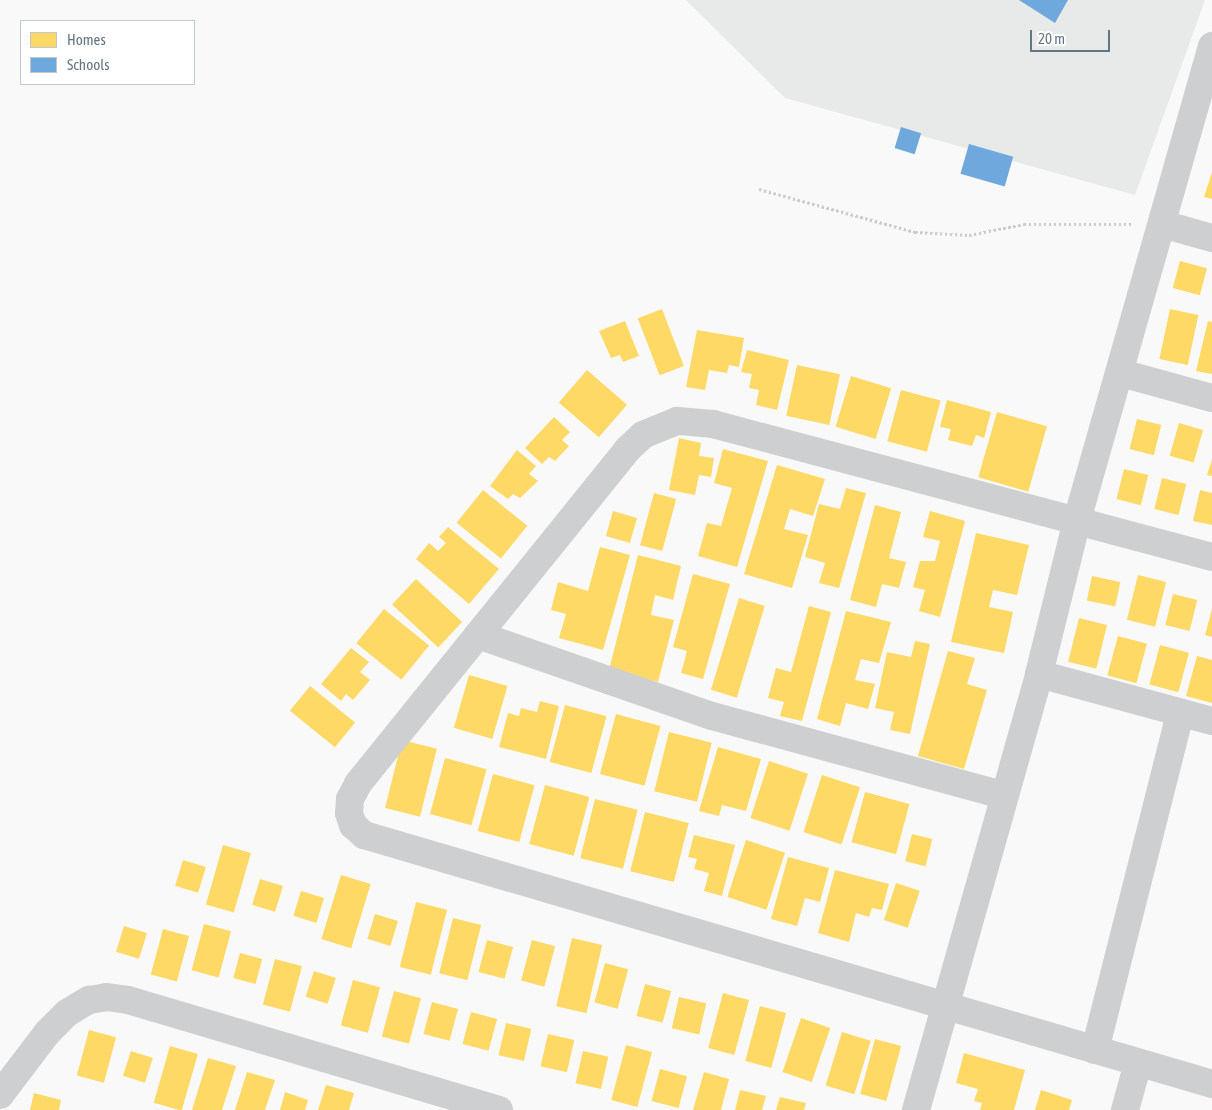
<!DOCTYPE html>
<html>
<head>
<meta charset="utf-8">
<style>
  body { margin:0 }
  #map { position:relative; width:1212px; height:1110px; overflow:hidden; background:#f9f9f9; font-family:"Asap Condensed",sans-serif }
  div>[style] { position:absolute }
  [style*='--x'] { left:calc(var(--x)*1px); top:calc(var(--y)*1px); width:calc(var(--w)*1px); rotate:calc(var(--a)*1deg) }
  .built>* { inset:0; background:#e8e9e9 }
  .homes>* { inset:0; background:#ffd966; transform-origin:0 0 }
  .schools>* { inset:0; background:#6fa8dc; transform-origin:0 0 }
  .path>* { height:3px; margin-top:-1.5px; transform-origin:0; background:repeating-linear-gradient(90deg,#cbcccd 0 2.5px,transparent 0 5px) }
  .street>* { height:28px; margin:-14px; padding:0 14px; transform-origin:14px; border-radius:14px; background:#cecfd0 }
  span { translate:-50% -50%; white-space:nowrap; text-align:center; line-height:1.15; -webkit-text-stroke:5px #fff; paint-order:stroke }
  .legend { position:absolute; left:20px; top:20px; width:175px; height:65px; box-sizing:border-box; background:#fff; border:1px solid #c1c8cd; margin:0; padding:6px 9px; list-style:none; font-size:15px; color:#657683 }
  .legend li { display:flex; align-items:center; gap:10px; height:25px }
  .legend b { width:25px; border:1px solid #c1c8cd }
  .scale { position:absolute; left:1030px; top:30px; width:80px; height:22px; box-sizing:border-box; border:2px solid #657683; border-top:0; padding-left:6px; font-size:15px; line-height:18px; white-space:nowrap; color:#657683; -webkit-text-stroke:4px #fff; paint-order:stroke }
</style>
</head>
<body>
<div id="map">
  <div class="built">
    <i style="clip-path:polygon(686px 0,1205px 0,1135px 195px,785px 98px)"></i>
  </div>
  <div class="homes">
    <i style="clip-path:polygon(1212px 172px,1212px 199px,1204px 197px)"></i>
    <i style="left:1180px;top:261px;width:28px;height:28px;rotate:15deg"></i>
    <i style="left:662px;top:309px;width:61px;height:26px;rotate:69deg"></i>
    <i style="left:1170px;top:309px;width:29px;height:51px;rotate:12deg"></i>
    <i style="clip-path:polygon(625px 321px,639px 356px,623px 362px,620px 355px,611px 358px,599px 331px)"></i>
    <i style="clip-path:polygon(1208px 321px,1212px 322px,1212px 374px,1196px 371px)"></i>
    <i style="clip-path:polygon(697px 330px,744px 338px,739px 367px,729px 365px,727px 373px,709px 370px,705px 390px,686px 387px)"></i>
    <i style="clip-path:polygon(747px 350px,789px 360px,777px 410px,756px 405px,759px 390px,749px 388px,752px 374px,741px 372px)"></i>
    <i style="left:797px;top:365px;width:44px;height:52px;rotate:12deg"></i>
    <i style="left:587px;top:370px;width:53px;height:43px;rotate:41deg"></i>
    <i style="left:851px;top:376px;width:42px;height:53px;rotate:17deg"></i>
    <i style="left:901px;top:390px;width:41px;height:53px;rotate:15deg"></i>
    <i style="clip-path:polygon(947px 400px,991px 412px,984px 438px,976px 435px,972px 446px,948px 440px,951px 429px,940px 427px)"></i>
    <i style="left:997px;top:412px;width:52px;height:68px;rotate:16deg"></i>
    <i style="clip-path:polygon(554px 417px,570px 432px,562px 440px,569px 446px,555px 461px,549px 457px,542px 464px,525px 448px)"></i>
    <i style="left:1137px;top:419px;width:25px;height:31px;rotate:14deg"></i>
    <i style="left:1179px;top:423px;width:25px;height:34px;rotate:16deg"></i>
    <i style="clip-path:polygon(679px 438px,701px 443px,699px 456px,714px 458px,711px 477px,699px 475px,695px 495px,669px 490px)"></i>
    <i style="clip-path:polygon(723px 449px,768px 461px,737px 567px,698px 556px,707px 523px,721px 526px,732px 488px,714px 483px)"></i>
    <i style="clip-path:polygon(517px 450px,536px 466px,529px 474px,538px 481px,520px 498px,513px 494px,508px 499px,490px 486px)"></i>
    <i style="clip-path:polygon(1212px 459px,1212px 476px,1207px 475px)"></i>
    <i style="clip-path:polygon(777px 465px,825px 479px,813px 516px,790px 509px,784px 529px,808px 535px,792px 588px,744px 574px)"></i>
    <i style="left:1124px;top:469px;width:25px;height:31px;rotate:14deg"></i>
    <i style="left:1162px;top:478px;width:25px;height:32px;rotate:14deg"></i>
    <i style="clip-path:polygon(846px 488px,866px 493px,839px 588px,819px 583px,825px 563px,805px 557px,819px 504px,840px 509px)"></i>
    <i style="left:483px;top:490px;width:57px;height:42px;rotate:39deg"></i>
    <i style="clip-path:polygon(1200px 490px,1212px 493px,1212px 525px,1193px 521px)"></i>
    <i style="left:654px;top:493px;width:23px;height:54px;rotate:15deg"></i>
    <i style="clip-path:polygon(875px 505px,901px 512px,889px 558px,906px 562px,899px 588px,882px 584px,876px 607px,850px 600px)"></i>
    <i style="left:613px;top:511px;width:25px;height:26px;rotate:16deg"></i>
    <i style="clip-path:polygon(930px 511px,965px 521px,940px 617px,919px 611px,925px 590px,913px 587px,920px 561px,935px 561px,940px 541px,923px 537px)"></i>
    <i style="clip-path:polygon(448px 527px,499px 569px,469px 604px,416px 559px,429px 543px,438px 551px,446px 543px,439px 537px)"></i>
    <i style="clip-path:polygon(976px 533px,1029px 545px,1017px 595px,993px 590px,989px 607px,1013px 612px,1004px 653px,951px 642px)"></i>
    <i style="clip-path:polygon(600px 547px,630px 555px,603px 650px,559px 638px,566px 614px,551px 610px,558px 582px,588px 591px)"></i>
    <i style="clip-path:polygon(638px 555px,681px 566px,673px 600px,655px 595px,651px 615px,674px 620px,658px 682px,609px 670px)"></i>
    <i style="clip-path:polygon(693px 574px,730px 584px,703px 679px,681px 673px,687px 651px,673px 647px)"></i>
    <i style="left:1138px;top:575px;width:29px;height:46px;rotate:14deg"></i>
    <i style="left:1092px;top:576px;width:29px;height:25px;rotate:12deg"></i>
    <i style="left:416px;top:579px;width:63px;height:35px;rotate:43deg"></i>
    <i style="left:1173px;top:594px;width:25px;height:32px;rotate:14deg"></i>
    <i style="left:739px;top:598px;width:27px;height:96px;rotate:17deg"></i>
    <i style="clip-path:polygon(809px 606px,831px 612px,802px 721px,780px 716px,784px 702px,768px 698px,776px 668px,791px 672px)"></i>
    <i style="left:384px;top:609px;width:58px;height:44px;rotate:39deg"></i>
    <i style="clip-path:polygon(1212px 609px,1212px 637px,1205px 635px)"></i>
    <i style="clip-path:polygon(846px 611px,891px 622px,879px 663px,861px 659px,855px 680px,875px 684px,868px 709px,846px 703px,840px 726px,817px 719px)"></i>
    <i style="left:1079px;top:618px;width:29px;height:45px;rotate:14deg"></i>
    <i style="left:1118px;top:636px;width:30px;height:41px;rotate:15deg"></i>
    <i style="clip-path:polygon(915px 641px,930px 644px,910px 734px,890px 730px,894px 712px,875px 708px,887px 652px,911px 657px)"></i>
    <i style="left:1160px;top:645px;width:30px;height:41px;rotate:15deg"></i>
    <i style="clip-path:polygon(351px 648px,369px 662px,360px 672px,370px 680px,353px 700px,346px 694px,341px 701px,321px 684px)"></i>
    <i style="clip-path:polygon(948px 651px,975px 658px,967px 684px,987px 690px,964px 769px,918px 756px)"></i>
    <i style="clip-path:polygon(1197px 656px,1212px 660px,1212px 703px,1186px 696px)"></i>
    <i style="left:469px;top:675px;width:40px;height:55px;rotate:16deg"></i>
    <i style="left:310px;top:686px;width:58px;height:32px;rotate:39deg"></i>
    <i style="clip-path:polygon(540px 701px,559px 706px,546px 759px,499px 747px,508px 713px,519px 716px,521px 708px,537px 712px)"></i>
    <i style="left:565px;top:705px;width:43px;height:59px;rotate:15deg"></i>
    <i style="left:616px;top:714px;width:46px;height:62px;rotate:15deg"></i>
    <i style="left:669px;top:732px;width:44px;height:61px;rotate:14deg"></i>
    <i style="left:402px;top:740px;width:36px;height:70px;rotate:14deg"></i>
    <i style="clip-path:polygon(718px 747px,761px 759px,746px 811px,722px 805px,719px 816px,699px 811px)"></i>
    <i style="left:445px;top:758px;width:43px;height:58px;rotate:15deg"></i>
    <i style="left:769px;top:761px;width:41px;height:60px;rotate:18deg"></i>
    <i style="left:493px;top:774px;width:43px;height:59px;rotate:15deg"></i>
    <i style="left:822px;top:775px;width:40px;height:60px;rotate:18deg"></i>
    <i style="left:545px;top:785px;width:46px;height:61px;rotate:15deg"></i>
    <i style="left:865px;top:792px;width:46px;height:52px;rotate:15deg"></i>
    <i style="left:595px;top:799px;width:44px;height:61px;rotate:14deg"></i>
    <i style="left:645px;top:812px;width:45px;height:61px;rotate:14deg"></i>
    <i style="left:912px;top:834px;width:21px;height:28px;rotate:14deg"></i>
    <i style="clip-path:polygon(694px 835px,735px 845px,722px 896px,704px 891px,709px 873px,694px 869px,697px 859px,688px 857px)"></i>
    <i style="left:746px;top:840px;width:41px;height:60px;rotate:18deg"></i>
    <i style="left:223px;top:845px;width:29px;height:62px;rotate:16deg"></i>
    <i style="clip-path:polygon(788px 857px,829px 868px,820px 902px,805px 898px,797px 926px,771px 919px)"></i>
    <i style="left:183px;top:860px;width:24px;height:27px;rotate:17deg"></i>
    <i style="clip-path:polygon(835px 870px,889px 884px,882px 910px,872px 908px,869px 917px,856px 913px,849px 942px,818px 933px)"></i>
    <i style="left:341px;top:875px;width:31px;height:67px;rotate:17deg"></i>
    <i style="left:260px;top:879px;width:24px;height:27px;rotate:17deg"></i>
    <i style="left:896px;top:883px;width:25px;height:39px;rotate:18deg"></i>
    <i style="left:301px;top:891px;width:24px;height:26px;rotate:17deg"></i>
    <i style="left:416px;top:902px;width:32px;height:67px;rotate:14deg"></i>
    <i style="left:375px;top:914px;width:24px;height:26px;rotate:17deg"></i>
    <i style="left:453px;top:918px;width:29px;height:57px;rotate:14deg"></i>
    <i style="left:204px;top:924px;width:28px;height:48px;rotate:15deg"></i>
    <i style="left:124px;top:926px;width:24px;height:27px;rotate:17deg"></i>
    <i style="left:163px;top:929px;width:27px;height:47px;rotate:15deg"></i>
    <i style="left:572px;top:938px;width:31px;height:70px;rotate:13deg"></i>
    <i style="left:487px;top:940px;width:27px;height:33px;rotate:15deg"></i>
    <i style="left:532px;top:940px;width:24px;height:42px;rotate:15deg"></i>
    <i style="left:240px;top:953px;width:23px;height:26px;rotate:15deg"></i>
    <i style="left:275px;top:959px;width:28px;height:47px;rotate:15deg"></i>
    <i style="left:605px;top:963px;width:24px;height:41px;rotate:15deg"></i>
    <i style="left:314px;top:971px;width:23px;height:27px;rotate:18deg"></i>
    <i style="left:353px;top:980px;width:28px;height:47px;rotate:15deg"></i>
    <i style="left:645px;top:984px;width:27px;height:33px;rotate:15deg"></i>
    <i style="left:394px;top:991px;width:28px;height:47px;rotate:15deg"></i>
    <i style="left:723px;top:993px;width:27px;height:57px;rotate:15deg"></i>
    <i style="left:679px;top:997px;width:28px;height:32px;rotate:13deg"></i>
    <i style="left:432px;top:1002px;width:27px;height:33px;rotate:15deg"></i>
    <i style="left:760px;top:1006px;width:27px;height:57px;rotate:15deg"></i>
    <i style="left:471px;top:1012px;width:27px;height:33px;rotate:15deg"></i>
    <i style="left:801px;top:1018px;width:31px;height:57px;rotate:19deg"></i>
    <i style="left:506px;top:1023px;width:26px;height:33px;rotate:13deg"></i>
    <i style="left:89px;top:1030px;width:28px;height:47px;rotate:15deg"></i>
    <i style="left:842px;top:1032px;width:30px;height:56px;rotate:17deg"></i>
    <i style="left:548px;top:1034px;width:27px;height:33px;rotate:13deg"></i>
    <i style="left:875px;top:1039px;width:27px;height:57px;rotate:15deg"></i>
    <i style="left:626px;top:1045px;width:27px;height:57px;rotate:15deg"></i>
    <i style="left:170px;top:1046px;width:29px;height:59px;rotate:16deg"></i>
    <i style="left:131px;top:1051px;width:23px;height:26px;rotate:18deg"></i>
    <i style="left:583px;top:1051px;width:26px;height:33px;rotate:13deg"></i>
    <i style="clip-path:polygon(964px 1053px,1025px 1070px,1014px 1110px,980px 1110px,982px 1103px,974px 1101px,978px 1089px,956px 1083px)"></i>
    <i style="clip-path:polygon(208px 1058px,236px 1066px,222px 1110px,192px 1110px)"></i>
    <i style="left:660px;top:1069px;width:28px;height:33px;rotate:15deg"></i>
    <i style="clip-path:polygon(247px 1072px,275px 1080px,265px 1110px,235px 1110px)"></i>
    <i style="clip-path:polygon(704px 1072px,729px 1079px,721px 1110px,693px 1110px)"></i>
    <i style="clip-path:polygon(326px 1085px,354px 1093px,349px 1110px,318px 1110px)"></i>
    <i style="clip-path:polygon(740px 1090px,766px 1096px,762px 1110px,735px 1110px)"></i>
    <i style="clip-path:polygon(1041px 1090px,1072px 1100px,1069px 1110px,1035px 1110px)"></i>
    <i style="clip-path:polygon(285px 1092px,308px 1100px,305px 1110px,280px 1110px)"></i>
    <i style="clip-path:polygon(34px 1093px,61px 1100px,59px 1110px,30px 1110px)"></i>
    <i style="clip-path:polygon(780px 1097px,806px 1103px,804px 1110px,776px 1110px)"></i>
  </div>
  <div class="schools">
    <i style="clip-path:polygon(1019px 0,1068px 0,1055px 23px)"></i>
    <i style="left:901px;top:127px;width:21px;height:22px;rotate:17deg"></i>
    <i style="left:969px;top:144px;width:46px;height:31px;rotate:16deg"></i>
  </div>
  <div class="path">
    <i style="--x:759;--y:189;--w:162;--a:15.4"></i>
    <i style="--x:915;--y:232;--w:54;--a:3.2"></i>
    <i style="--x:969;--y:235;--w:56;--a:-11.3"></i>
    <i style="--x:1024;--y:224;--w:110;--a:0"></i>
  </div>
  <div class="street">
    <i style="--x:1162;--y:224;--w:52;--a:15.6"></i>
    <i style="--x:1121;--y:373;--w:94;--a:15.4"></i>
    <i style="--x:1212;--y:557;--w:516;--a:-165.08"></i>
    <i style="--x:713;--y:424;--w:36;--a:-175"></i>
    <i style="--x:677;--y:421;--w:37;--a:158"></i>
    <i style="--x:643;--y:435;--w:21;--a:137"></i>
    <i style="--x:628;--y:449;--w:430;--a:128.9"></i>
    <i style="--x:358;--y:784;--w:17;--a:118"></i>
    <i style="--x:350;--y:799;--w:14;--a:94"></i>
    <i style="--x:349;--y:813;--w:13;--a:72"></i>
    <i style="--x:353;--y:825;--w:15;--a:42"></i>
    <i style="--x:364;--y:835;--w:884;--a:16.36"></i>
    <i style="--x:478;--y:635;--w:248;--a:19.1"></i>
    <i style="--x:712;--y:716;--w:301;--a:15.2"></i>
    <i style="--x:1039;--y:674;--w:179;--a:15.2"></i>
    <i style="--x:1095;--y:1050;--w:348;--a:-75.8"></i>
    <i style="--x:0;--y:1095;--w:78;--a:-52.8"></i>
    <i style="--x:47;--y:1033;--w:28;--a:-45"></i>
    <i style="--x:67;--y:1013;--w:26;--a:-31"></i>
    <i style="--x:89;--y:1000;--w:18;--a:-9"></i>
    <i style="--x:107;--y:997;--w:21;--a:8"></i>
    <i style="--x:128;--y:1000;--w:387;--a:16.5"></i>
    <i style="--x:916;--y:1110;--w:453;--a:-74.2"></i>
    <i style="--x:1039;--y:674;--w:159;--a:-76.1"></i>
    <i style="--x:1077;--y:520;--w:493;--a:-74.1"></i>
    <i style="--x:1125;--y:1110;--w:49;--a:-74.5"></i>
  </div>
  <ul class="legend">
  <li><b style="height:14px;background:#ffd966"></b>Homes</li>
  <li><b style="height:14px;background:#6fa8dc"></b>Schools</li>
  </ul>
  <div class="scale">20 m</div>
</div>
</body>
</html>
